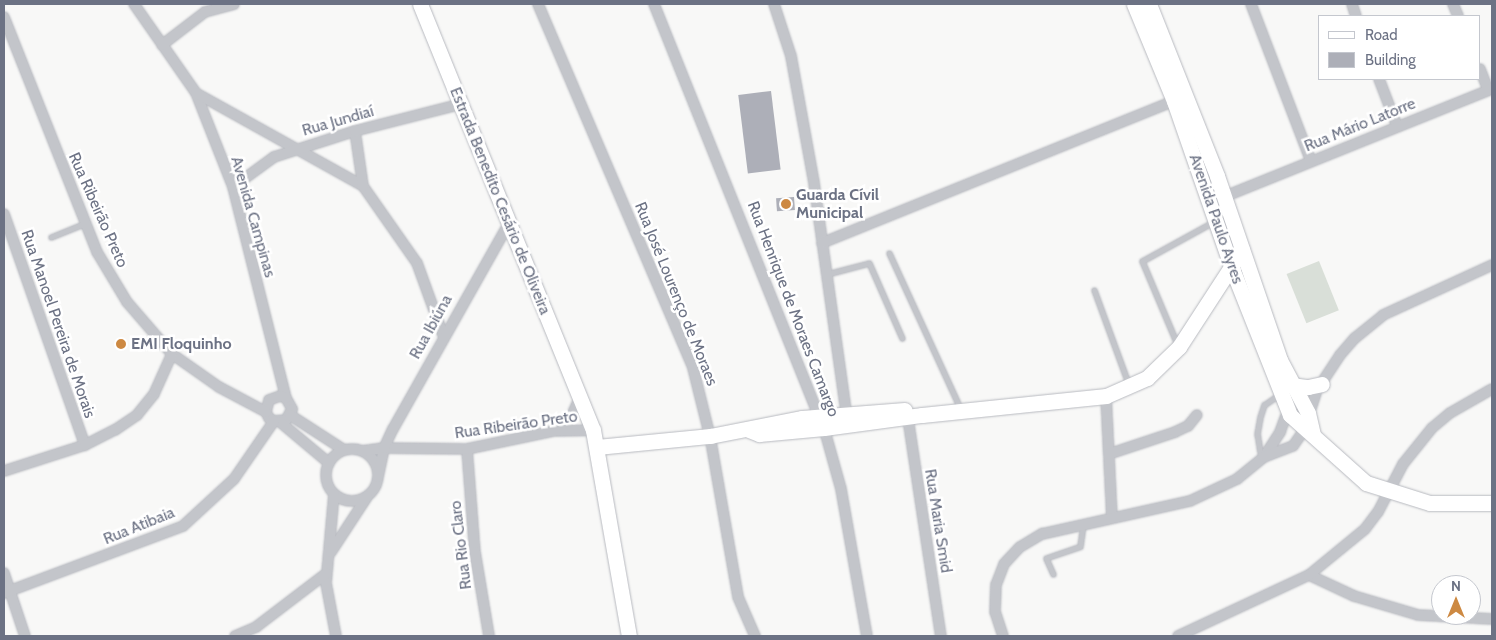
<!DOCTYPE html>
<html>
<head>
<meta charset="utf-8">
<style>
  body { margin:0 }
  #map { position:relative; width:1496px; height:640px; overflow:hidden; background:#f8f8f7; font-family:Cabin,sans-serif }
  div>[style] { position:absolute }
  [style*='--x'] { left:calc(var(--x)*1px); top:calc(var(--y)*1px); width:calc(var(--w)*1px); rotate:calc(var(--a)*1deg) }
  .green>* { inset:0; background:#d9dfd8; transform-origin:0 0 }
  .building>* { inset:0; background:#adafb8; transform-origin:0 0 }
  .roads { filter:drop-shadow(0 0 1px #b8bac0) drop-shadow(0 0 1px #b8bac0) }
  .lane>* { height:5px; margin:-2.5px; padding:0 2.5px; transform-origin:2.5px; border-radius:2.5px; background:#c3c5ca }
  .street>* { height:10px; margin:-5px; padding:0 5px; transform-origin:5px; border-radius:5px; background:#c3c5ca }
  .street>.ring { margin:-5px; padding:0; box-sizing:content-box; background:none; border:10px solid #c3c5ca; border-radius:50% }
  .secondary>* { height:15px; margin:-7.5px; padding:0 7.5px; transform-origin:7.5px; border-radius:7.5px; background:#fff }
  .dots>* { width:14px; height:14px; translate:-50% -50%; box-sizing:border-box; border:2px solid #fff; border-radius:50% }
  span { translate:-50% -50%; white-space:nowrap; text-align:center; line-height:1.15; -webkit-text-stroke:5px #fff; paint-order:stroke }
  .street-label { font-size:16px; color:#6c7284 }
  .poi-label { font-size:16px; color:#6c7284; font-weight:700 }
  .left { translate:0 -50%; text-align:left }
  .frame { position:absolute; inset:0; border:5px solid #6c7284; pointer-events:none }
  .legend { position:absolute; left:1318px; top:15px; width:162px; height:65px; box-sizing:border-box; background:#fff; border:1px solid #c4c7ce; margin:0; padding:6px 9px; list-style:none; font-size:15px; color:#6c7284 }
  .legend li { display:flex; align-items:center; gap:10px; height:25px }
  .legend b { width:25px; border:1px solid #c4c7ce }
  .north { position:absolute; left:1431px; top:575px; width:50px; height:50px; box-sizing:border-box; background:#fff; border:1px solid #c4c7ce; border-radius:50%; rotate:0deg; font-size:14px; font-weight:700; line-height:20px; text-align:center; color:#6c7284 }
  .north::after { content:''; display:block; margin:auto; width:18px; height:22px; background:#cd8942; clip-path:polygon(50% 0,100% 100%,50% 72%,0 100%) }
</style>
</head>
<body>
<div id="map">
  <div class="green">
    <i style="left:1319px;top:261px;width:53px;height:35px;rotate:68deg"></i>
  </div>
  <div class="building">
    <i style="left:771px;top:91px;width:79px;height:33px;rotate:83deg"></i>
    <i style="left:794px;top:197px;width:13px;height:18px;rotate:86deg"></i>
  </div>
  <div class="roads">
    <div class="lane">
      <i style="--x:51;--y:237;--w:37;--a:-22"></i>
      <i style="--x:889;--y:253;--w:170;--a:65.4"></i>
      <i style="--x:827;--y:274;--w:43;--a:-14.7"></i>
      <i style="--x:869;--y:263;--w:82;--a:66.3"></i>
      <i style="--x:1094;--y:290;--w:99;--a:69.9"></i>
      <i style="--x:1177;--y:344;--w:90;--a:-112.9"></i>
      <i style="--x:1142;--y:261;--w:81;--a:-28.8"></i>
      <i style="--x:1261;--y:458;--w:24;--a:-99"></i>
      <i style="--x:1257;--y:434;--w:17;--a:-80"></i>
      <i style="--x:1260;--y:417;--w:13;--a:-72"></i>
      <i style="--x:1264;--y:405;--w:19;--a:-35"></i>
      <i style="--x:1053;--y:574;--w:17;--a:-114"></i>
      <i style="--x:1046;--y:558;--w:36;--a:-19"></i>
      <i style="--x:1080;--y:546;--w:21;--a:-82"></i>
    </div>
    <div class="street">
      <i style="--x:134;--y:4;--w:108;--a:55.1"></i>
      <i style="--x:196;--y:93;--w:101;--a:68.5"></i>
      <i style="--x:233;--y:187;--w:218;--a:75.9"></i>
      <i style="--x:286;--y:398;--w:13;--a:61"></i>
      <i style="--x:292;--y:409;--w:13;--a:119"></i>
      <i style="--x:286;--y:420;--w:12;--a:175"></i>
      <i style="--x:274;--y:421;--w:6;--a:-149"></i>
      <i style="--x:269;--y:418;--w:7;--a:-117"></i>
      <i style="--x:266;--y:412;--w:12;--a:-76"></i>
      <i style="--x:269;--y:400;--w:12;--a:-20"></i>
      <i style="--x:280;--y:396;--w:6;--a:18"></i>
      <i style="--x:538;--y:4;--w:396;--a:66.9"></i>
      <i style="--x:693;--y:368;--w:70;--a:76"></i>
      <i style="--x:710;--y:436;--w:163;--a:80.1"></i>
      <i style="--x:738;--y:597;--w:43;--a:66.4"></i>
      <i style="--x:654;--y:4;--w:457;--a:68.2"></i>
      <i style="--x:824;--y:428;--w:63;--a:74.4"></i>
      <i style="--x:841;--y:489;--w:149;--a:80"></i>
      <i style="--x:774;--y:4;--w:55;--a:71.9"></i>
      <i style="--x:791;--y:56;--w:129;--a:79.7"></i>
      <i style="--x:814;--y:183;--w:238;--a:82"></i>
      <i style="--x:1251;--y:4;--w:168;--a:69.1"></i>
      <i style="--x:1352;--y:4;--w:13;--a:72"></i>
      <i style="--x:1453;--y:4;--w:13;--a:67"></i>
      <i style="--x:4;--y:17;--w:253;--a:68.4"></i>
      <i style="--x:97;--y:252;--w:58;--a:59"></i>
      <i style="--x:127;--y:302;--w:69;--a:49.1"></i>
      <i style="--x:172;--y:354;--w:57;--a:35.1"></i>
      <i style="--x:219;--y:387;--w:53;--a:28"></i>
      <i style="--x:162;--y:45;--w:54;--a:-37.5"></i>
      <i style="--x:205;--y:12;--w:30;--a:-15"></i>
      <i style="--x:1480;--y:69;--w:22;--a:69"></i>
      <i style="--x:1379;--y:79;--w:50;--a:69"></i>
      <i style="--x:196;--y:93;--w:191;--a:29.1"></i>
      <i style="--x:363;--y:186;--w:94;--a:55"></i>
      <i style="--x:417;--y:263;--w:77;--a:70.1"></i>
      <i style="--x:355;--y:131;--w:56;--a:81.7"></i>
      <i style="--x:233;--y:187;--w:51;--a:-36.2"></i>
      <i style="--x:274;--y:157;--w:85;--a:-17.8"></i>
      <i style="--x:355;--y:131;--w:109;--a:-14.3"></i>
      <i style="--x:1211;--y:202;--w:303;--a:-21.9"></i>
      <i style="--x:4;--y:214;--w:245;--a:70.7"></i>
      <i style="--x:822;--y:243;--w:380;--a:-22"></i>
      <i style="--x:1106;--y:396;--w:122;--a:87.2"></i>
      <i style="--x:907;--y:412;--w:227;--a:81.4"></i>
      <i style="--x:290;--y:415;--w:64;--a:32.9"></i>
      <i style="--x:280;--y:422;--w:64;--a:39.9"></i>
      <i style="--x:554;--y:431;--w:24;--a:-42"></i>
      <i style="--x:572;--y:415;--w:20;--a:-66"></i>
      <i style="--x:467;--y:449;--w:103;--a:85.6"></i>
      <i style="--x:475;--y:552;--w:85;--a:80.5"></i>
      <i class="ring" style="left:326px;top:449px;width:42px;height:42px"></i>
      <i style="--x:362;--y:451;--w:22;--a:-8"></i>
      <i style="--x:384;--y:448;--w:83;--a:0.7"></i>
      <i style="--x:467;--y:449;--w:89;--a:-11.7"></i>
      <i style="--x:554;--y:431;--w:39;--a:-1"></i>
      <i style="--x:1109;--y:454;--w:70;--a:-18.4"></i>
      <i style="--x:1175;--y:432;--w:14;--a:-25"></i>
      <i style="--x:1188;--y:426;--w:14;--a:-51"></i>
      <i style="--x:1264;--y:457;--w:30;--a:-57"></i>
      <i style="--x:1280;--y:432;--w:23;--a:-70"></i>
      <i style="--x:1288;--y:410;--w:22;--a:-43"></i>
      <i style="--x:4;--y:471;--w:85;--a:-17.8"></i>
      <i style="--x:85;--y:445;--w:34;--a:-27"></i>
      <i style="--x:115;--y:430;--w:27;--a:-34"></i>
      <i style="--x:137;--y:415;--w:27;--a:-51"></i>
      <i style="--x:154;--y:394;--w:44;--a:-65.8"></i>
      <i style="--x:378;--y:477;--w:30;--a:-78"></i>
      <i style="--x:384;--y:448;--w:21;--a:-65"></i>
      <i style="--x:393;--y:429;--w:236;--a:-60.6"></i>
      <i style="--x:334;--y:494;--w:89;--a:95.1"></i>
      <i style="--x:326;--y:583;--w:54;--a:79.3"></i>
      <i style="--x:331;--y:552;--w:66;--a:-56.8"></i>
      <i style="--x:4;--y:573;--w:66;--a:71.6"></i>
      <i style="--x:1309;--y:575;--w:50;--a:25"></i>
      <i style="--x:1354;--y:596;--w:67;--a:16.5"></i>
      <i style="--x:1418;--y:615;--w:74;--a:3.1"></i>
      <i style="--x:4;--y:593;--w:191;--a:-20.5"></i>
      <i style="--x:183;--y:526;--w:69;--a:-42.7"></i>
      <i style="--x:234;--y:479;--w:70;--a:-55.4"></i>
      <i style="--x:235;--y:636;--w:23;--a:-23"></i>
      <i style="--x:256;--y:627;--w:89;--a:-37.3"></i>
      <i style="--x:1003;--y:636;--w:25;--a:-108"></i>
      <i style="--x:995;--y:612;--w:27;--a:-88"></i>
      <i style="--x:996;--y:585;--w:22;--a:-69"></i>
      <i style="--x:1004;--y:564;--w:23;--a:-47"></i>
      <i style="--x:1020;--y:547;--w:26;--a:-31"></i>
      <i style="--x:1042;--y:534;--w:152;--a:-12.6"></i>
      <i style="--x:1190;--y:501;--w:52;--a:-25.1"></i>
      <i style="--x:1237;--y:479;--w:35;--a:-39"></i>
      <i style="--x:1264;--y:457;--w:31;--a:-21"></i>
      <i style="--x:1293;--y:446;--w:19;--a:-55"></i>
      <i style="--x:1304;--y:430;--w:42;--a:-72"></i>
      <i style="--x:1317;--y:390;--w:42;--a:-56.7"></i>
      <i style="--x:1340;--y:355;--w:23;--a:-49"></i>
      <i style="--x:1355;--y:338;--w:36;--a:-39"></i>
      <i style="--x:1383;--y:315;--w:120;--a:-24.6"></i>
      <i style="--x:1178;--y:636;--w:145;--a:-25"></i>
      <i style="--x:1309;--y:575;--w:72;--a:-39.4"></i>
      <i style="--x:1365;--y:529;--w:21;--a:-53"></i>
      <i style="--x:1378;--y:512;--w:54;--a:-62.5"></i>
      <i style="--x:1403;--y:464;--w:46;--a:-51.1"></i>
      <i style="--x:1432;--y:428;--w:23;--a:-40"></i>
      <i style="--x:1450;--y:413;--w:48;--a:-29.7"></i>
    </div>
    <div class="secondary">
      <i style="--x:420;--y:4;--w:460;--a:67.9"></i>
      <i style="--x:593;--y:430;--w:209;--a:80.1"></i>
      <i style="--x:1134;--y:4;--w:105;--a:67.6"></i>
      <i style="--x:1174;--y:101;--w:175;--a:70.9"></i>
      <i style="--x:1231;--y:266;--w:160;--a:68.4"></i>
      <i style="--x:1290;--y:415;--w:102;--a:41.8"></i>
      <i style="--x:1366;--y:483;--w:67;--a:17.4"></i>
      <i style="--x:1430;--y:503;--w:62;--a:0"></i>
      <i style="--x:1149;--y:4;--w:185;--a:68.4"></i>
      <i style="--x:1217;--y:176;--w:194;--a:71.1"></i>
      <i style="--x:1280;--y:360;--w:60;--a:62.2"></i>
      <i style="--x:1308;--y:413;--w:22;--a:77"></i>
      <i style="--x:1291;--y:385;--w:17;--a:7"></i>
      <i style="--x:1308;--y:387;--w:14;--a:-12"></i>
      <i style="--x:749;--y:430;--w:11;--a:22"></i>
      <i style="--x:759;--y:434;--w:65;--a:-5.3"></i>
      <i style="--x:824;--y:428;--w:99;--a:-7.6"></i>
      <i style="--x:922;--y:415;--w:185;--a:-5.9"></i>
      <i style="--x:1106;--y:396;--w:45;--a:-23.7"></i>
      <i style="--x:1147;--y:378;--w:45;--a:-44.1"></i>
      <i style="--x:1179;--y:347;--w:116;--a:-57"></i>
      <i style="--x:597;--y:447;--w:114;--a:-5.6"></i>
      <i style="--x:710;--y:436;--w:94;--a:-11.1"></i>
      <i style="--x:802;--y:418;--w:103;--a:-4.4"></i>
    </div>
  </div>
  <div class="dots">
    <i style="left:786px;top:204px;background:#cd8942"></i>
    <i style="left:121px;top:344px;background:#cd8942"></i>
  </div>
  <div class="street-label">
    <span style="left:338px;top:121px;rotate:-16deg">Rua Jundiaí</span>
    <span style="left:1360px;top:125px;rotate:-22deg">Rua Mário Latorre</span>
    <span style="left:500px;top:201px;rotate:68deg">Estrada Benedito Cesário de Oliveira</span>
    <span style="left:98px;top:210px;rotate:66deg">Rua Ribeirão Preto</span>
    <span style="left:253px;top:217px;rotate:74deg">Avenida Campinas</span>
    <span style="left:1216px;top:219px;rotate:71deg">Avenida Paulo Ayres</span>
    <span style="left:676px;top:294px;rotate:68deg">Rua José Lourenço de Moraes</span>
    <span style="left:793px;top:309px;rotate:69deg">Rua Henrique de Moraes Camargo</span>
    <span style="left:58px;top:324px;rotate:71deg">Rua Manoel Pereira de Morais</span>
    <span style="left:431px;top:327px;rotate:-61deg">Rua Ibiúna</span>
    <span style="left:516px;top:425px;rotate:-8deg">Rua Ribeirão Preto</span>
    <span style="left:938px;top:521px;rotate:81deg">Rua Maria Smid</span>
    <span style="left:139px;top:526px;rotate:-22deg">Rua Atibaia</span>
    <span style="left:461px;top:545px;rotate:-97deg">Rua Rio Claro</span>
  </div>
  <div class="poi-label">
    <span class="left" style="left:796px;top:204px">Guarda Cívil<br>Municipal</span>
    <span class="left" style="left:131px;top:344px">EMI Floquinho</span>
  </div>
  <div class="frame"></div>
  <ul class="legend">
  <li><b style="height:6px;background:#fff"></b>Road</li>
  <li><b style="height:14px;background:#adafb8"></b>Building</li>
  </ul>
  <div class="north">N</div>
</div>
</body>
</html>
